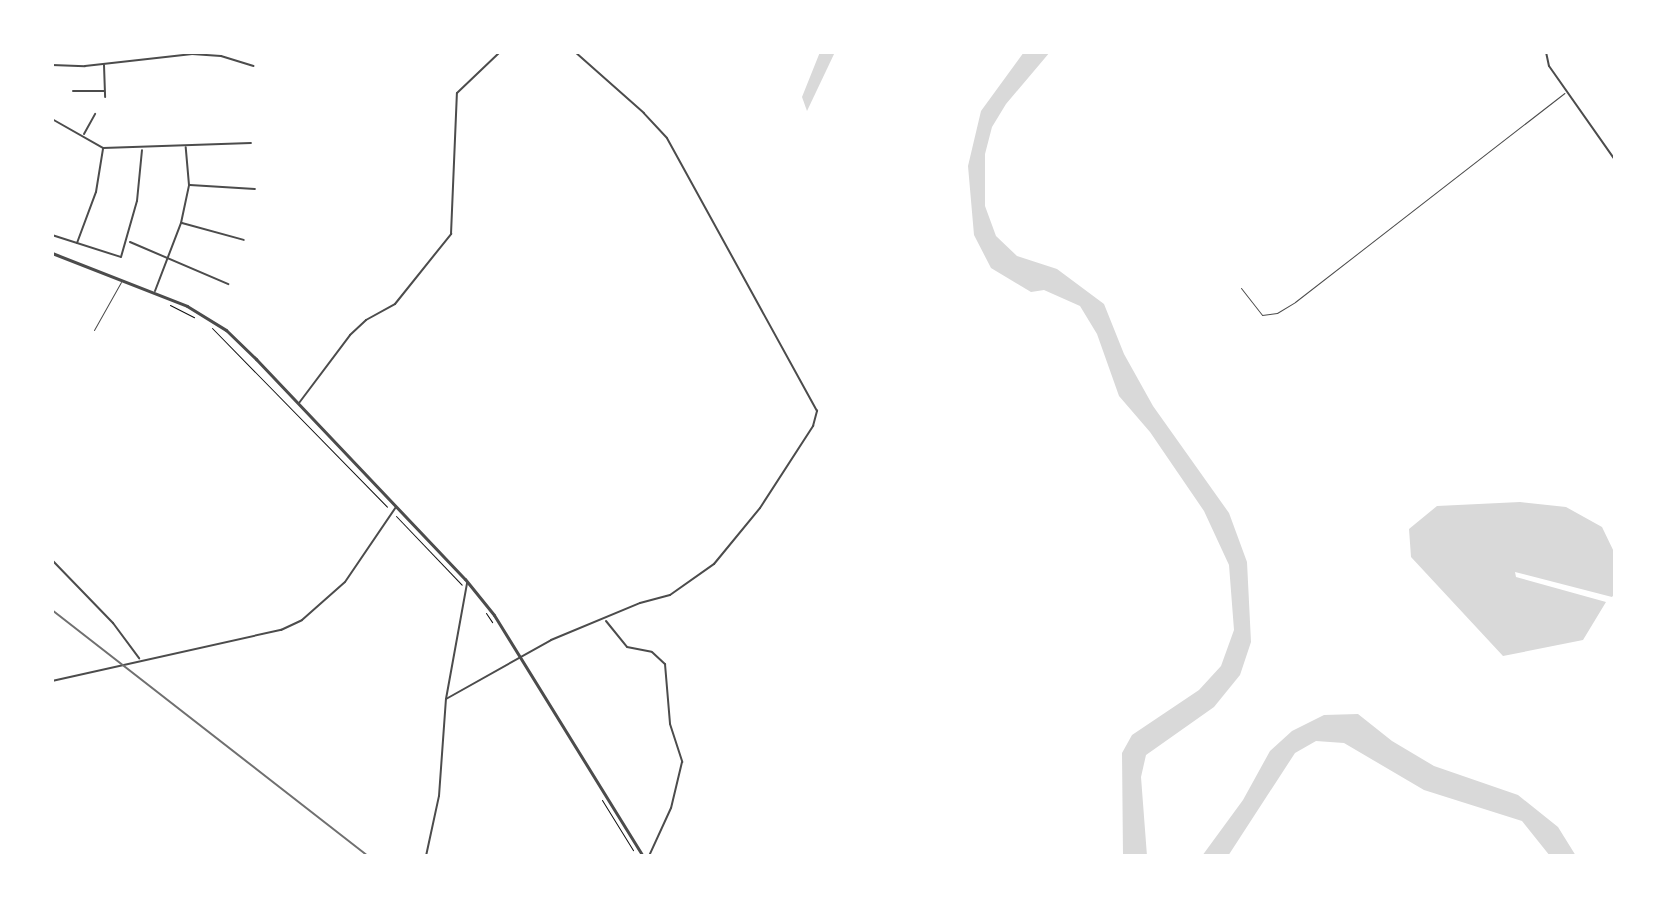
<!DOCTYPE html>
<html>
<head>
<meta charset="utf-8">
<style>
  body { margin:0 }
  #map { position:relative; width:1667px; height:908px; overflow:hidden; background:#fff; font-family:"DM Sans",sans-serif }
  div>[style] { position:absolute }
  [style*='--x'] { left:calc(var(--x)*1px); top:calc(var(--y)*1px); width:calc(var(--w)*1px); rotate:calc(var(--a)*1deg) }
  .water>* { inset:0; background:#d9d9d9 }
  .path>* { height:1px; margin:-0.5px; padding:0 0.5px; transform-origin:0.5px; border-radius:0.5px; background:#111 }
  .service>* { height:1px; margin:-0.5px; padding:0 0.5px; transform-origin:0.5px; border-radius:0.5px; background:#4c4c4c }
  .minor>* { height:2px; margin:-1px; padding:0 1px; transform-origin:1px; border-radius:1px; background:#4c4c4c }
  .tertiary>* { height:3px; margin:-1.5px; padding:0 1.5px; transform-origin:1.5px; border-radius:1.5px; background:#4c4c4c }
  .rail>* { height:2px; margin:-1px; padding:0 1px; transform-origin:1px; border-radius:1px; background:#707070 }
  span { translate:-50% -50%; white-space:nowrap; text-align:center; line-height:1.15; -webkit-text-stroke:6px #fff; paint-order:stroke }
  .frame { position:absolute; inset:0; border:54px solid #fff; pointer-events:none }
</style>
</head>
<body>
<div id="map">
  <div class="water">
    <i style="clip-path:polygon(820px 52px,835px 52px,807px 111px,802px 97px)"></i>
    <i style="clip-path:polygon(1024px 52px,1050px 52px,1006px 104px,992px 127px,985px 154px,985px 206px,996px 236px,1017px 256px,1057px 269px,1104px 304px,1124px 354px,1153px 406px,1229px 513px,1247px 562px,1251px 642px,1240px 675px,1214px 707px,1146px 755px,1141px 777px,1147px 856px,1123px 856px,1122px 753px,1132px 735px,1199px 690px,1221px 666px,1234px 630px,1229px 565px,1204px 511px,1150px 432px,1119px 396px,1097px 334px,1080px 306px,1044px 290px,1031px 292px,991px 268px,974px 235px,968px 166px,981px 111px)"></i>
    <i style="clip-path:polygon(1520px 502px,1566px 507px,1602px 527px,1615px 554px,1615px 593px,1612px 597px,1515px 572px,1516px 577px,1606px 602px,1583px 640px,1503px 656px,1411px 557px,1409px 529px,1437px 506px)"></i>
    <i style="clip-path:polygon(1358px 714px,1392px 741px,1434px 766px,1518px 795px,1558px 827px,1576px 856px,1550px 856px,1522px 821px,1424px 790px,1344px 743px,1316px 741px,1295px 753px,1228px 856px,1202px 856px,1243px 800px,1270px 751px,1292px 731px,1324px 715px)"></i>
  </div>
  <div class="path">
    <i style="--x:170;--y:305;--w:27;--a:27"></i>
    <i style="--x:212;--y:328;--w:250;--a:45.6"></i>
    <i style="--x:396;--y:516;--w:95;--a:46.3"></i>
    <i style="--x:486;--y:613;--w:11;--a:56"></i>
    <i style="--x:602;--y:800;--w:59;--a:58.2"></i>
  </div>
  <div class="service">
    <i style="--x:1241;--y:288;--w:34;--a:52"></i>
    <i style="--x:1262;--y:315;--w:15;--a:-8"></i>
    <i style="--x:1277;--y:313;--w:21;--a:-31"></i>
    <i style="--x:1295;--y:302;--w:341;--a:-37.8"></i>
    <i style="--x:94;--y:330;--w:55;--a:-60.6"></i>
  </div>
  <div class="minor">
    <i style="--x:1546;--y:52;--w:14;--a:78"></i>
    <i style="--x:1549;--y:66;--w:115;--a:54.9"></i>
    <i style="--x:52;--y:65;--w:33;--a:2"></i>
    <i style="--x:85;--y:66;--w:108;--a:-6.4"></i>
    <i style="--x:192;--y:54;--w:29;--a:4"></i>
    <i style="--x:221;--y:56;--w:34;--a:17"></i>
    <i style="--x:104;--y:65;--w:32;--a:88"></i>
    <i style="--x:73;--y:91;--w:31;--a:0"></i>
    <i style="--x:52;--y:119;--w:59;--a:29.6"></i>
    <i style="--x:103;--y:148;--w:148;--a:-1.9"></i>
    <i style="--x:84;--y:134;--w:23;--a:-61"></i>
    <i style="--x:190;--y:185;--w:65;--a:3.5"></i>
    <i style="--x:182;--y:223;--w:64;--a:15.3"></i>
    <i style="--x:52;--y:235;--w:72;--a:17.7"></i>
    <i style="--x:121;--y:257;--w:58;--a:-74.1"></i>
    <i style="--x:137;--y:201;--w:51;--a:-84.4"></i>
    <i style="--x:130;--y:242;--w:107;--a:23.2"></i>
    <i style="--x:77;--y:243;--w:54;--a:-69.6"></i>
    <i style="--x:96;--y:192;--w:44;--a:-80.8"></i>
    <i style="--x:155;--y:291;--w:73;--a:-69.1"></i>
    <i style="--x:181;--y:223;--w:39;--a:-78"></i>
    <i style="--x:189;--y:185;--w:38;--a:-95"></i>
    <i style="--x:299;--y:403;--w:85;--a:-53.1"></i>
    <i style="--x:350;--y:335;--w:22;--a:-43"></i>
    <i style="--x:366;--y:320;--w:33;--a:-29"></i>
    <i style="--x:395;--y:304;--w:90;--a:-51.3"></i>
    <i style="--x:451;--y:234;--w:141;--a:-87.6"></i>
    <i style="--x:457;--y:93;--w:59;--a:-43.6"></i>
    <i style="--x:52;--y:560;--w:88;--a:45.9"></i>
    <i style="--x:113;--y:623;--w:44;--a:53.4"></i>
    <i style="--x:606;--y:621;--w:33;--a:51"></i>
    <i style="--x:627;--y:647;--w:25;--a:11"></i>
    <i style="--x:652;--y:652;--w:18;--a:43"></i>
    <i style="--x:665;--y:664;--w:60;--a:85.2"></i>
    <i style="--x:670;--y:724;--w:40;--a:72"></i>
    <i style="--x:682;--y:762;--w:47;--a:103.4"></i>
    <i style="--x:671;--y:808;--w:53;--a:114.6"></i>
    <i style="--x:52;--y:681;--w:235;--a:-12.6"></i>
    <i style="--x:281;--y:630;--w:23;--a:-25"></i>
    <i style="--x:302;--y:620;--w:57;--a:-41.5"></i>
    <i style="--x:345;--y:582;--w:91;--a:-55.8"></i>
    <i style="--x:446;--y:699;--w:120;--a:-29.3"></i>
    <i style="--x:551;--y:640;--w:96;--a:-22.6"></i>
    <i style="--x:640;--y:603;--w:31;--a:-15"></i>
    <i style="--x:670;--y:595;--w:54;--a:-35.2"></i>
    <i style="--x:714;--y:564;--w:72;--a:-50.6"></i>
    <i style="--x:760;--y:508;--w:98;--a:-57.1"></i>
    <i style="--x:813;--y:426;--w:16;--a:-75"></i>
    <i style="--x:817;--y:411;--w:311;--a:-118.8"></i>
    <i style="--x:667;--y:138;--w:34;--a:-133"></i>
    <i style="--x:644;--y:113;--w:92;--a:-138.5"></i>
    <i style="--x:426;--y:856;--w:61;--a:-77.8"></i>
    <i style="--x:439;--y:796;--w:97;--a:-85.9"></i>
    <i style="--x:446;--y:699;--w:118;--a:-79.7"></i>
  </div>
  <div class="tertiary">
    <i style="--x:52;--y:253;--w:145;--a:21.4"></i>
    <i style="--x:187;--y:306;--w:46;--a:31.6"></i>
    <i style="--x:226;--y:330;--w:42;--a:44"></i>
    <i style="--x:256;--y:359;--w:303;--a:46.5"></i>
    <i style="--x:465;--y:579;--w:46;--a:51.1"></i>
    <i style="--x:494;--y:615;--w:283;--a:58.3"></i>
  </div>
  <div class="rail">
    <i style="--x:52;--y:610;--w:400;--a:37.9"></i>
  </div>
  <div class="frame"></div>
</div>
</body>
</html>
